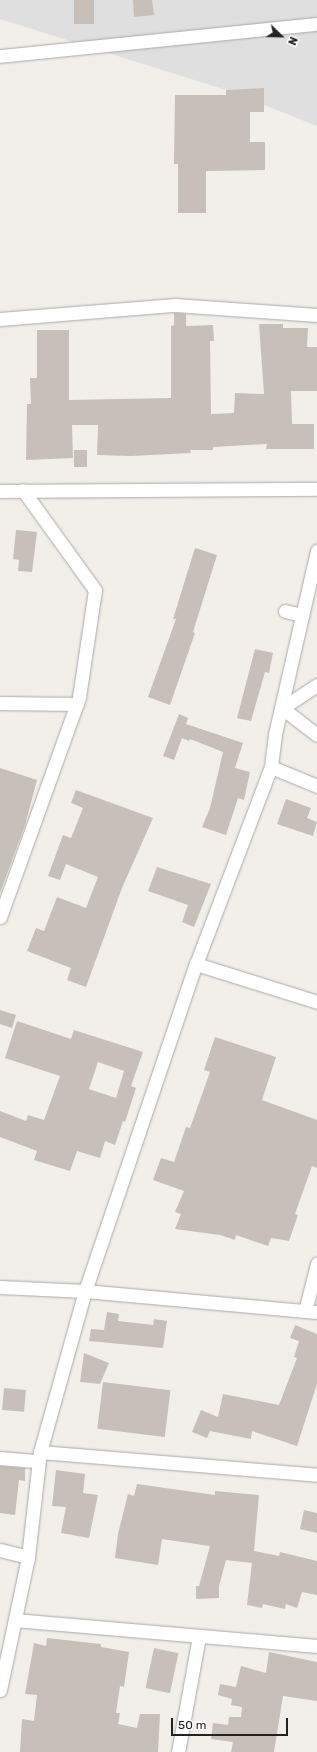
<!DOCTYPE html>
<html>
<head>
<meta charset="utf-8">
<style>
  body { margin:0 }
  #map { position:relative; width:317px; height:1752px; overflow:hidden; background:#f2efe9; font-family:Rubik,sans-serif }
  div>[style] { position:absolute }
  [style*='--x'] { left:calc(var(--x)*1px); top:calc(var(--y)*1px); width:calc(var(--w)*1px); rotate:calc(var(--a)*1deg) }
  .residential>* { inset:0; background:#e0dfdf }
  .building>* { inset:0; background:#c7bfb8; transform-origin:0 0 }
  .roads { filter:drop-shadow(0 0 1px #a9a9a9) drop-shadow(0 0 1px #a9a9a9) }
  .minor>* { height:13px; margin:-6.5px; padding:0 6.5px; transform-origin:6.5px; border-radius:6.5px; background:#fff }
  span { translate:-50% -50%; white-space:nowrap; text-align:center; line-height:1.15; -webkit-text-stroke:3px #fff; paint-order:stroke }
  .north { position:absolute; left:261px; top:16px; width:40px; height:40px; -webkit-text-stroke:3px #fff; paint-order:stroke; rotate:113deg; font-size:11px; font-weight:700; line-height:16px; text-align:center; color:#222 }
  .north::after { content:''; display:block; margin:auto; width:14px; height:18px; background:#222; clip-path:polygon(50% 0,100% 100%,50% 72%,0 100%) }
  .scale { position:absolute; left:171px; top:1718px; width:117px; height:18px; box-sizing:border-box; border:2px solid #222; border-top:0; padding-left:5px; font-size:12px; line-height:14px; white-space:nowrap; color:#222; -webkit-text-stroke:3px #fff; paint-order:stroke }
</style>
</head>
<body>
<div id="map">
  <div class="residential">
    <i style="clip-path:polygon(0 0,317px 0,317px 126px,226px 90px,0 19px)"></i>
  </div>
  <div class="building">
    <i style="left:74px;top:0;width:20px;height:24px"></i>
    <i style="clip-path:polygon(133px 0,152px 0,154px 15px,134px 17px)"></i>
    <i style="clip-path:polygon(264px 88px,264px 112px,250px 112px,250px 142px,265px 142px,265px 170px,206px 171px,206px 213px,178px 213px,178px 164px,174px 164px,175px 95px,226px 95px,226px 90px)"></i>
    <i style="clip-path:polygon(174px 313px,186px 314px,186px 326px,213px 325px,214px 341px,210px 341px,211px 414px,234px 413px,235px 393px,264px 394px,259px 324px,283px 324px,283px 328px,308px 328px,307px 347px,317px 347px,317px 391px,291px 391px,292px 424px,314px 424px,314px 449px,266px 449px,267px 444px,213px 447px,213px 450px,190px 450px,191px 453px,131px 456px,97px 455px,98px 425px,72px 425px,73px 458px,26px 460px,27px 404px,31px 404px,30px 378px,37px 378px,37px 330px,69px 330px,69px 400px,171px 398px,171px 326px,174px 325px)"></i>
    <i style="left:87px;top:450px;width:17px;height:13px;rotate:90deg"></i>
    <i style="clip-path:polygon(16px 530px,37px 532px,32px 572px,18px 571px,19px 560px,13px 559px)"></i>
    <i style="clip-path:polygon(195px 548px,217px 555px,193px 632px,195px 633px,170px 705px,148px 697px,176px 619px,173px 619px)"></i>
    <i style="clip-path:polygon(255px 649px,273px 653px,269px 673px,265px 672px,251px 721px,237px 718px)"></i>
    <i style="clip-path:polygon(179px 714px,188px 718px,186px 724px,243px 743px,235px 768px,250px 772px,244px 800px,238px 798px,226px 835px,202px 827px,210px 808px,223px 752px,190px 739px,189px 741px,182px 738px,174px 760px,163px 756px)"></i>
    <i style="clip-path:polygon(0 768px,37px 780px,25px 825px,0 893px)"></i>
    <i style="clip-path:polygon(76px 790px,153px 818px,122px 888px,86px 987px,67px 980px,71px 968px,27px 951px,36px 928px,44px 931px,57px 897px,86px 908px,98px 877px,66px 864px,60px 880px,48px 876px,63px 835px,71px 838px,83px 808px,71px 803px)"></i>
    <i style="clip-path:polygon(286px 799px,311px 808px,307px 818px,317px 822px,313px 836px,277px 824px)"></i>
    <i style="clip-path:polygon(157px 867px,211px 884px,194px 927px,182px 922px,188px 905px,148px 891px)"></i>
    <i style="clip-path:polygon(0 1010px,16px 1015px,12px 1028px,0 1024px)"></i>
    <i style="clip-path:polygon(evenodd,17px 1021px,71px 1039px,74px 1030px,143px 1052px,131px 1086px,136px 1088px,125px 1122px,123px 1121px,115px 1145px,105px 1141px,100px 1158px,77px 1151px,70px 1171px,34px 1160px,37px 1151px,0 1137px,0 1111px,26px 1121px,28px 1115px,44px 1120px,60px 1076px,5px 1058px,17px 1021px,98px 1062px,124px 1071px,116px 1098px,89px 1089px,98px 1062px)"></i>
    <i style="clip-path:polygon(215px 1037px,276px 1057px,262px 1100px,317px 1120px,317px 1168px,312px 1166px,295px 1214px,298px 1215px,289px 1241px,271px 1238px,268px 1246px,236px 1235px,235px 1240px,220px 1235px,175px 1229px,181px 1214px,175px 1212px,184px 1191px,153px 1180px,161px 1158px,174px 1162px,186px 1127px,190px 1128px,210px 1072px,204px 1070px)"></i>
    <i style="clip-path:polygon(107px 1312px,119px 1314px,118px 1321px,153px 1325px,154px 1319px,167px 1321px,163px 1348px,89px 1341px,91px 1329px,104px 1330px)"></i>
    <i style="clip-path:polygon(295px 1325px,317px 1334px,317px 1384px,297px 1446px,252px 1431px,251px 1439px,210px 1431px,207px 1438px,192px 1432px,201px 1410px,218px 1417px,223px 1394px,279px 1405px,297px 1358px,294px 1357px,299px 1341px,290px 1338px)"></i>
    <i style="clip-path:polygon(84px 1353px,109px 1363px,100px 1384px,80px 1382px)"></i>
    <i style="left:103px;top:1382px;width:68px;height:47px;rotate:7deg"></i>
    <i style="left:4px;top:1388px;width:22px;height:22px;rotate:5deg"></i>
    <i style="clip-path:polygon(0 1466px,25px 1468px,25px 1481px,19px 1480px,15px 1515px,0 1513px)"></i>
    <i style="clip-path:polygon(56px 1470px,85px 1474px,83px 1493px,98px 1495px,89px 1538px,61px 1533px,66px 1507px,52px 1506px)"></i>
    <i style="clip-path:polygon(137px 1484px,215px 1495px,215px 1491px,259px 1495px,254px 1551px,279px 1556px,280px 1552px,317px 1561px,317px 1595px,302px 1592px,297px 1608px,286px 1604px,285px 1609px,263px 1604px,262px 1608px,247px 1605px,252px 1563px,226px 1560px,219px 1586px,219px 1598px,196px 1599px,196px 1586px,199px 1586px,210px 1546px,162px 1539px,158px 1565px,115px 1558px,118px 1534px,128px 1494px,134px 1496px)"></i>
    <i style="clip-path:polygon(304px 1510px,317px 1513px,317px 1533px,300px 1529px)"></i>
    <i style="clip-path:polygon(47px 1638px,101px 1644px,101px 1647px,129px 1652px,124px 1687px,120px 1686px,116px 1713px,120px 1713px,118px 1724px,137px 1728px,140px 1714px,160px 1714px,158px 1752px,20px 1752px,22px 1719px,34px 1721px,37px 1695px,25px 1694px,34px 1643px,46px 1646px)"></i>
    <i style="left:154px;top:1648px;width:25px;height:41px;rotate:12deg"></i>
    <i style="clip-path:polygon(269px 1652px,317px 1662px,317px 1701px,283px 1696px,274px 1752px,231px 1752px,233px 1742px,211px 1739px,213px 1723px,228px 1725px,229px 1717px,241px 1717px,242px 1707px,231px 1705px,232px 1699px,218px 1695px,220px 1684px,236px 1687px,241px 1666px,266px 1673px)"></i>
  </div>
  <div class="roads">
    <div class="minor">
      <i style="--x:0;--y:56;--w:319;--a:-5.8"></i>
      <i style="--x:0;--y:319;--w:176;--a:-4.6"></i>
      <i style="--x:175;--y:305;--w:142;--a:4"></i>
      <i style="--x:0;--y:491;--w:317;--a:-0.4"></i>
      <i style="--x:285;--y:611;--w:18;--a:13"></i>
      <i style="--x:317;--y:685;--w:42;--a:146.7"></i>
      <i style="--x:282;--y:708;--w:44;--a:37.6"></i>
      <i style="--x:0;--y:703;--w:77;--a:0.7"></i>
      <i style="--x:271;--y:767;--w:50;--a:22.4"></i>
      <i style="--x:0;--y:917;--w:234;--a:-70.2"></i>
      <i style="--x:79;--y:697;--w:108;--a:-81.5"></i>
      <i style="--x:95;--y:590;--w:123;--a:-125.8"></i>
      <i style="--x:196;--y:964;--w:127;--a:17.4"></i>
      <i style="--x:0;--y:1287;--w:85;--a:2.7"></i>
      <i style="--x:85;--y:1291;--w:233;--a:5.2"></i>
      <i style="--x:305;--y:1311;--w:49;--a:-75.7"></i>
      <i style="--x:40;--y:1452;--w:278;--a:4.7"></i>
      <i style="--x:0;--y:1458;--w:38;--a:5"></i>
      <i style="--x:0;--y:1550;--w:29;--a:14"></i>
      <i style="--x:15;--y:1620;--w:303;--a:4.9"></i>
      <i style="--x:0;--y:1690;--w:136;--a:-78.1"></i>
      <i style="--x:28;--y:1557;--w:106;--a:-83.5"></i>
      <i style="--x:40;--y:1452;--w:167;--a:-74.4"></i>
      <i style="--x:85;--y:1291;--w:345;--a:-71.3"></i>
      <i style="--x:196;--y:964;--w:211;--a:-69.2"></i>
      <i style="--x:271;--y:767;--w:33;--a:-83"></i>
      <i style="--x:275;--y:734;--w:188;--a:-77.1"></i>
      <i style="--x:178;--y:1752;--w:117;--a:-79.7"></i>
    </div>
  </div>
  <div class="north">N</div>
  <div class="scale">50 m</div>
</div>
</body>
</html>
